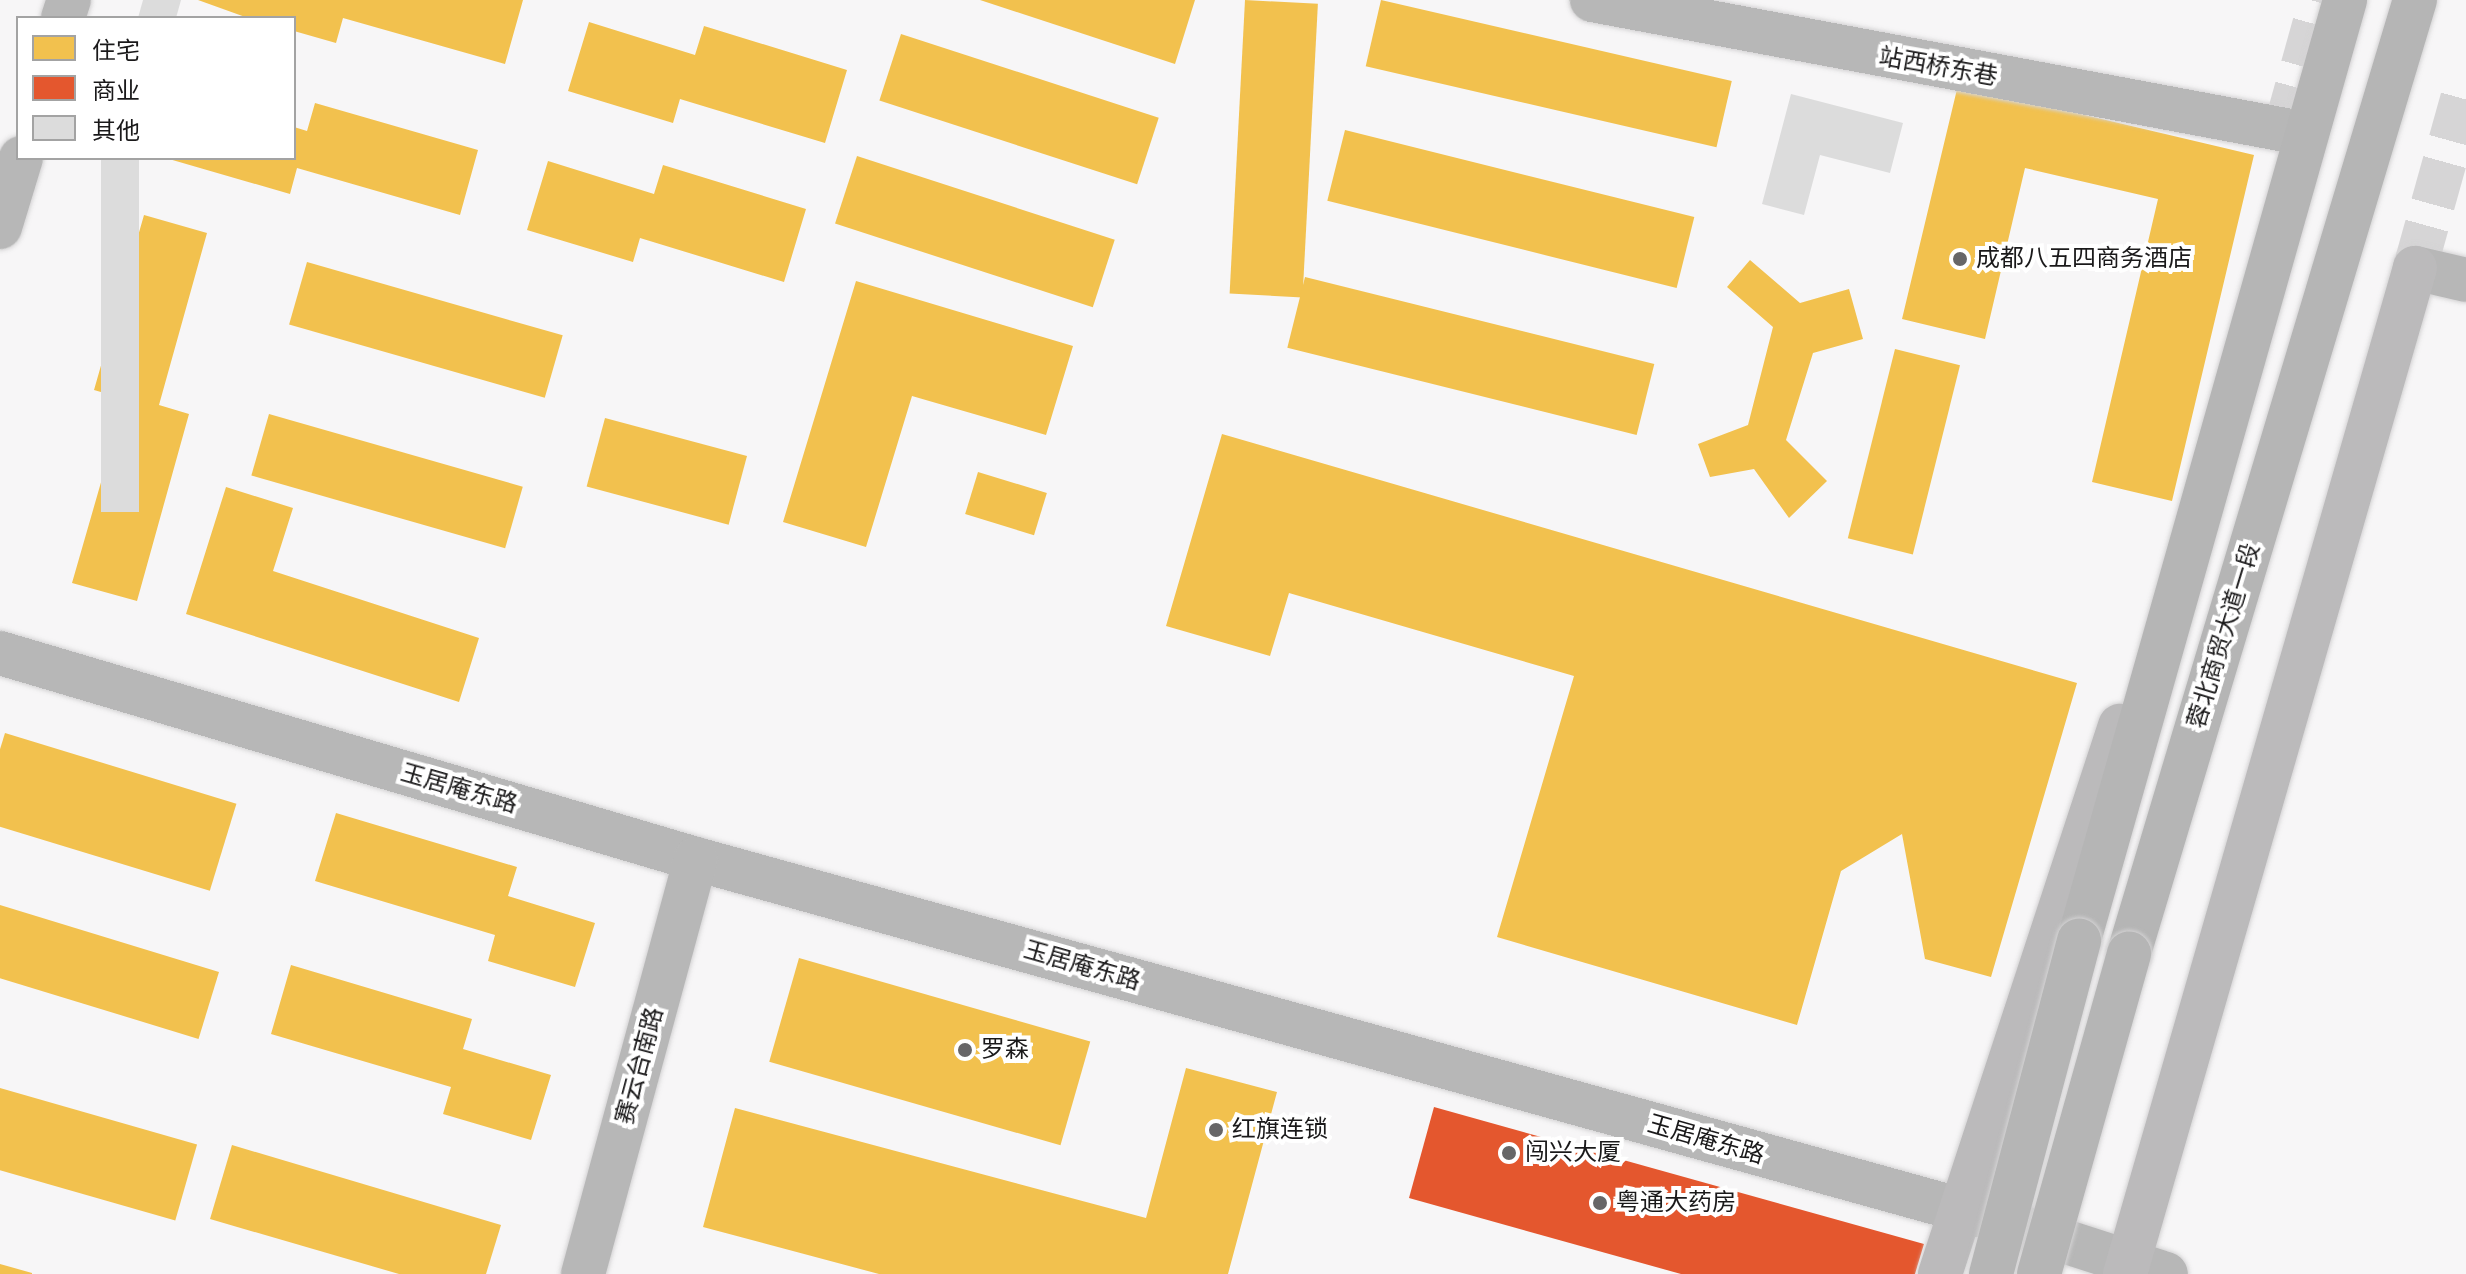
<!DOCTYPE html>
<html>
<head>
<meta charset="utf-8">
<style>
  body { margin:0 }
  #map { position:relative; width:2466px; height:1274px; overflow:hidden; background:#f7f6f7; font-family:Roboto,"Noto Sans SC",sans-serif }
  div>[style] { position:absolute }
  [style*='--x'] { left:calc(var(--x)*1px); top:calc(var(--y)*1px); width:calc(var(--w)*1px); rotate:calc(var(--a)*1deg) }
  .homes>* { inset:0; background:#f2c14e; transform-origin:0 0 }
  .shops>* { inset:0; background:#e4572e }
  .building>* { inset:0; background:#dcdcdc; transform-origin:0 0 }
  .major-tunnel>* { height:44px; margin-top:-22px; transform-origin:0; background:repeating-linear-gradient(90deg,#d6d5d6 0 44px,transparent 0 66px) }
  .roads { filter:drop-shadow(0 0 2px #d4d3d4) drop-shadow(0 0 2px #d4d3d4) }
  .minor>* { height:44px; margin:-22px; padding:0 22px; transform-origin:22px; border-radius:22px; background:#b7b7b7 }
  .major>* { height:44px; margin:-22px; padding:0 22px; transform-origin:22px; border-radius:22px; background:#bbbabb }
  .highway>* { height:44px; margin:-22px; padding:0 22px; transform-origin:22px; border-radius:22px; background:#b5b5b5 }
  .bridges { filter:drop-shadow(0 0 2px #d4d3d4) drop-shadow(0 0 2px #d4d3d4) }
  .highway-bridge>* { height:44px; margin:-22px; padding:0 22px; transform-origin:22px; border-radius:22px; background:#b5b5b5 }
  .dots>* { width:22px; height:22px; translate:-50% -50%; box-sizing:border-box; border:4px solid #fff; border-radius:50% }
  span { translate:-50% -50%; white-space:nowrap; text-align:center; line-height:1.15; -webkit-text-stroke:8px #fff; paint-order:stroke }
  .street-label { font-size:24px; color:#1a191a }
  .poi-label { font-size:24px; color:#1a191a }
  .left { translate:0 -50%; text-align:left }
  .legend { position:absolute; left:16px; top:16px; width:280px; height:144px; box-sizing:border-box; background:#fff; border:2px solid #a3a3a3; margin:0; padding:10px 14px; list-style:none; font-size:24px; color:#1a191a }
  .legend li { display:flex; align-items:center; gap:16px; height:40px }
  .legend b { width:40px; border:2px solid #a3a3a3 }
</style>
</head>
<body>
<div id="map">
  <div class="homes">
    <i style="clip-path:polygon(198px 0,523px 0,505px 64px,343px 18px,336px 43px,294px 31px,294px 18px,248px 18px)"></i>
    <i style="clip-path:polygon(980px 0,1195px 0,1175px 64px)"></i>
    <i style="left:1245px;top:0;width:73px;height:294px;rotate:3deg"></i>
    <i style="left:1381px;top:0;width:360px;height:68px;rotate:13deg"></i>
    <i style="clip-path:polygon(589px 22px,695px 55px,704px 26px,847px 70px,825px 143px,680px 99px,673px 123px,568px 91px)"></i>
    <i style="left:901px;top:34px;width:271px;height:70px;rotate:18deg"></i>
    <i style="clip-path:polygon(1958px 85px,2254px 155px,2172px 501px,2092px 482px,2158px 199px,2025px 168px,1985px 339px,1902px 319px)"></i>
    <i style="clip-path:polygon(315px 103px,478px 150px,460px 215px,297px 168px,290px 194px,169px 159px,294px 158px,294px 127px,307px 131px)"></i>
    <i style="left:1345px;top:130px;width:360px;height:73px;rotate:14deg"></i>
    <i style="left:857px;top:156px;width:271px;height:71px;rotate:18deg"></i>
    <i style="clip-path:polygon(548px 161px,654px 194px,663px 165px,806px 209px,784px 282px,640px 238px,633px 262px,527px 230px)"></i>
    <i style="clip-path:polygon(144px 215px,207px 233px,159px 405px,189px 414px,137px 601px,72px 583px,125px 399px,94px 390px)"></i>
    <i style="clip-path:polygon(1750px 260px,1800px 303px,1849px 289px,1863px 339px,1813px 353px,1786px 440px,1827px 481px,1789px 518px,1754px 469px,1710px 477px,1698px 444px,1748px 425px,1773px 327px,1727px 287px)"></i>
    <i style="left:307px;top:262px;width:266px;height:65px;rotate:16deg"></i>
    <i style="left:1305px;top:277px;width:360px;height:73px;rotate:14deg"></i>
    <i style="clip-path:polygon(856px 281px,1073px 346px,1046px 435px,912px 396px,866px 547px,783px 522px)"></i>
    <i style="left:1895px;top:349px;width:67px;height:195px;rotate:14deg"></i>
    <i style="left:269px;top:414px;width:264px;height:64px;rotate:16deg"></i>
    <i style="left:605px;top:418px;width:147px;height:71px;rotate:15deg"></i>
    <i style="clip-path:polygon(1222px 434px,2077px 683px,1991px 977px,1925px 959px,1902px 834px,1841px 871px,1797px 1025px,1497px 937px,1574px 676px,1289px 593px,1270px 656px,1166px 626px)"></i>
    <i style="left:978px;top:472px;width:72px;height:44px;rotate:17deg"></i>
    <i style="clip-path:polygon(226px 487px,293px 508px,273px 571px,479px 638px,459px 702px,186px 614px)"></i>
    <i style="left:5px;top:733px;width:242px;height:91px;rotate:17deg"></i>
    <i style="clip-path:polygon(336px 813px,517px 867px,508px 896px,595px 923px,575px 987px,488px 961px,495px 935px,315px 881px)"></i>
    <i style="left:0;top:905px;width:229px;height:70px;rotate:17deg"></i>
    <i style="left:799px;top:958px;width:303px;height:108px;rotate:16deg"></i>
    <i style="clip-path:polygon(291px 965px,472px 1019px,463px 1049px,551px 1075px,531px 1140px,443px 1114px,451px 1087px,271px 1034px)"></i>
    <i style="clip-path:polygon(1186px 1068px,1277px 1092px,1228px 1274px,879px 1274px,703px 1227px,735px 1108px,1146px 1218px)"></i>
    <i style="left:0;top:1088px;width:205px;height:79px;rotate:16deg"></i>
    <i style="clip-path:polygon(232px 1145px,501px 1225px,486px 1274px,399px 1274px,210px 1219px)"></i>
    <i style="clip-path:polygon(0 1264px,32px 1273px,32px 1274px,0 1274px)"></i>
  </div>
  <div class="shops">
    <i style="clip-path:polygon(1434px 1107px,1924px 1244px,1915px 1274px,1681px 1274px,1409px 1198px)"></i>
  </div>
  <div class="building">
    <i style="clip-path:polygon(143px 0,181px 0,176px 18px,138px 18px)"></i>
    <i style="clip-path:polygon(1791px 94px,1903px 123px,1890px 173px,1820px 155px,1804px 215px,1762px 204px)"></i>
    <i style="left:101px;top:158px;width:38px;height:354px"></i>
  </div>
  <div class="major-tunnel">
    <i style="--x:2285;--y:130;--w:135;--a:-74.5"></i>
    <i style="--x:2415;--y:268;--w:190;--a:-74.4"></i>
  </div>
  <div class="roads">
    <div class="minor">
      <i style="--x:1592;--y:0;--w:705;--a:10.62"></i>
      <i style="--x:63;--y:18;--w:19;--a:-72"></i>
      <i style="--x:0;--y:227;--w:72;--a:-73.1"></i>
      <i style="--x:2415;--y:268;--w:52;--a:13.2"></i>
      <i style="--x:0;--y:653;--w:726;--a:16.49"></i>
      <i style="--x:696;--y:859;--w:1358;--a:15.5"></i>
      <i style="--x:2005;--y:1222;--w:169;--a:17.9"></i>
      <i style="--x:583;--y:1274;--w:430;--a:-74.8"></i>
    </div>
    <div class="major">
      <i style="--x:1940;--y:1274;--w:577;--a:-71.82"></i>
      <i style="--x:2125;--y:1274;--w:1047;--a:-73.92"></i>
    </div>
    <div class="highway">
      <i style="--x:2079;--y:940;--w:977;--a:-74.2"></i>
      <i style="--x:2129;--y:953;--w:995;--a:-73.3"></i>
    </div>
  </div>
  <div class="bridges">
    <div class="highway-bridge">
      <i style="--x:1991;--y:1274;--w:345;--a:-75.2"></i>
      <i style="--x:2039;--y:1274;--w:333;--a:-74.3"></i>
    </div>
  </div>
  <div class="dots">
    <i style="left:1960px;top:259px;background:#676667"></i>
    <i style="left:965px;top:1050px;background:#676667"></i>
    <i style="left:1216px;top:1130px;background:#676667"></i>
    <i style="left:1509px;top:1153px;background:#676667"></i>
    <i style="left:1600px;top:1203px;background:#676667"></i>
  </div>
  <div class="street-label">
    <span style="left:1938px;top:67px;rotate:10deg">站西桥东巷</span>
    <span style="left:2224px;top:636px;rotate:-73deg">蓉北商贸大道一段</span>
    <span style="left:459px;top:789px;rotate:16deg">玉居庵东路</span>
    <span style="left:1082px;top:966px;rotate:16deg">玉居庵东路</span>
    <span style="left:640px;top:1066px;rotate:-75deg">赛云台南路</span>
    <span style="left:1706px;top:1140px;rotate:16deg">玉居庵东路</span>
  </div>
  <div class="poi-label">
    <span class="left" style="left:1976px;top:259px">成都八五四商务酒店</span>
    <span class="left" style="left:981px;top:1050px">罗森</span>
    <span class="left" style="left:1232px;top:1130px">红旗连锁</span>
    <span class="left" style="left:1525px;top:1153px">闯兴大厦</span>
    <span class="left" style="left:1616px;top:1203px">粤通大药房</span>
  </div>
  <ul class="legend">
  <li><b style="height:22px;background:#f2c14e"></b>住宅</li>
  <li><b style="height:22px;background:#e4572e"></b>商业</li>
  <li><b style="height:22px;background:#dcdcdc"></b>其他</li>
  </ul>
</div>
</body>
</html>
